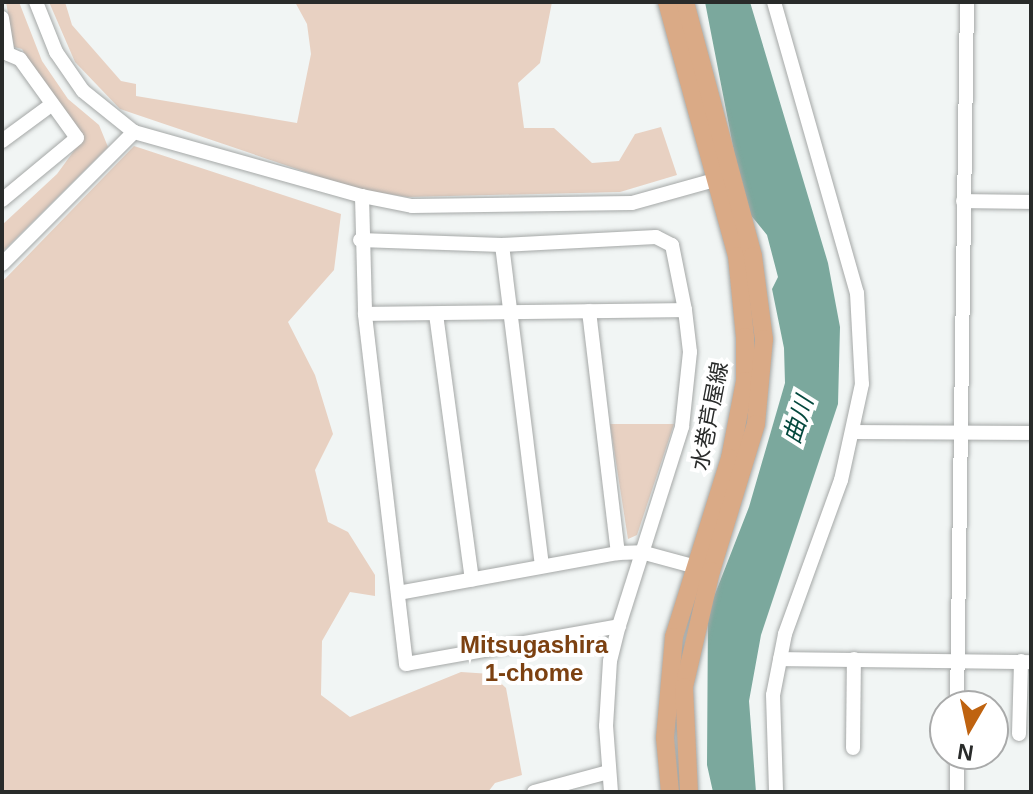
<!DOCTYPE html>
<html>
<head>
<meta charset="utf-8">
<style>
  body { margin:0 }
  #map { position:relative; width:1033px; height:794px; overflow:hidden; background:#f1f5f4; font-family:Arial,"Noto Sans JP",sans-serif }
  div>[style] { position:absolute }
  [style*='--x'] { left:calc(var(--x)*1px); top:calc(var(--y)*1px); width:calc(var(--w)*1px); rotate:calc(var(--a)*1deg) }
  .green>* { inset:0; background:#e8d1c2 }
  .water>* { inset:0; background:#7ba89d }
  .roads { filter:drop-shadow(0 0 2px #a5a8a7) drop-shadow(0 0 2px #a5a8a7) }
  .minor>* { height:14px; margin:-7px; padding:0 7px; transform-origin:7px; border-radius:7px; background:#fff }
  .major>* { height:18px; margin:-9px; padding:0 9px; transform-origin:9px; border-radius:9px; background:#daaa86 }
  span { translate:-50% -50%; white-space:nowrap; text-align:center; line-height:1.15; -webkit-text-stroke:8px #fff; paint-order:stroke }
  .street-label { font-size:22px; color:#292b2a }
  .water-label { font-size:24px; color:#04483d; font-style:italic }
  .neighbourhood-label { font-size:24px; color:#7c4111; font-weight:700 }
  .frame { position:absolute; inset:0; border:4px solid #292b2a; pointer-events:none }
  .north { position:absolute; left:929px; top:690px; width:80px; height:80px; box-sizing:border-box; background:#fff; border:2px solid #a9aaaa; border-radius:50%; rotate:189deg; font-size:22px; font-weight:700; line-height:32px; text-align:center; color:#292b2a }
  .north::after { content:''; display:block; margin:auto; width:28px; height:36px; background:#bf6310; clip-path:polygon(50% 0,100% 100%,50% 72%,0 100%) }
</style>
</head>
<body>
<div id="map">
  <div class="green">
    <i style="clip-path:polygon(6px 2px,19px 2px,42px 61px,68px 99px,99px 125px,108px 147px,2px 252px,2px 225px,57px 174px,84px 137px,43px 87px,22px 49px,14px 47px)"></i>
    <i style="clip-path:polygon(49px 2px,65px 2px,72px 25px,121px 81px,136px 84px,136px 96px,297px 123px,311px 54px,307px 24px,295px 2px,552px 2px,540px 63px,518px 83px,524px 128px,554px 128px,592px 163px,619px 161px,635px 134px,661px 127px,677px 175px,620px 192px,408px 197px,356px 189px,120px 109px,75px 62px)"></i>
    <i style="clip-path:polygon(134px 146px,341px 214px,334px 270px,288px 322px,315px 375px,333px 434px,315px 470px,328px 522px,348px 532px,375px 575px,375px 596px,350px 592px,322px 641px,321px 695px,350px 717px,461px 672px,491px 674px,506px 688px,522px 775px,495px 783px,488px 792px,2px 792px,2px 282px)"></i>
    <i style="clip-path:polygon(610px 424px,674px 424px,637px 535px,628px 539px)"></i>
  </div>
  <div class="water">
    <i style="clip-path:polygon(705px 2px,750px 2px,828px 263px,840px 327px,838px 404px,761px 635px,749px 701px,756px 792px,713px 792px,707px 765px,708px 612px,749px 507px,785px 383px,784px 348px,772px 289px,778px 277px,767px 235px,745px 208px)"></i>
  </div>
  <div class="roads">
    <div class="minor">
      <i style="--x:36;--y:2;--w:54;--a:68.2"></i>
      <i style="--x:56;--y:52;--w:47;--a:55.3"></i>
      <i style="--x:83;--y:91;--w:65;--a:38.8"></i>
      <i style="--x:134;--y:132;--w:237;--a:15.7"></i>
      <i style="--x:362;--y:196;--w:51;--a:11.3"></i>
      <i style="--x:412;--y:206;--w:220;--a:-0.8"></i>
      <i style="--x:632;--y:203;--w:97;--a:-15.6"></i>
      <i style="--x:774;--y:2;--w:303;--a:74.1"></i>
      <i style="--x:857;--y:293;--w:91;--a:86.9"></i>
      <i style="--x:862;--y:384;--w:98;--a:102.3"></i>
      <i style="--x:841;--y:480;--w:164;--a:110"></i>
      <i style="--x:785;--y:634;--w:62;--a:101.1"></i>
      <i style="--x:773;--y:695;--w:97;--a:88.2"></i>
      <i style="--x:2;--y:18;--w:36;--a:81"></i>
      <i style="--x:8;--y:54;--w:13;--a:23"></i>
      <i style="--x:20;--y:59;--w:97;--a:54.2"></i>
      <i style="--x:77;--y:138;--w:97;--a:140.4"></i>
      <i style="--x:2;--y:141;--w:61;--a:-36.3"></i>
      <i style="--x:362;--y:196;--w:118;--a:88.5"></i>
      <i style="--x:963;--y:201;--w:68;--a:0.8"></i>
      <i style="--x:360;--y:240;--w:142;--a:2"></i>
      <i style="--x:502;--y:245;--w:154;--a:-3"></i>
      <i style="--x:656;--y:237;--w:18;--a:27"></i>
      <i style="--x:672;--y:245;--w:66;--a:78.7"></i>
      <i style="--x:502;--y:245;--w:323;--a:82.9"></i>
      <i style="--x:2;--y:264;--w:187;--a:-45"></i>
      <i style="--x:685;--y:310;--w:42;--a:83.2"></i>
      <i style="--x:690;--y:352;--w:75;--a:96.1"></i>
      <i style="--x:682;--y:427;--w:209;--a:107.6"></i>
      <i style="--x:619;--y:626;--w:216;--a:169.9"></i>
      <i style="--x:406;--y:664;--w:352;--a:-96.7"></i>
      <i style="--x:365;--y:314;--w:320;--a:-0.7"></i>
      <i style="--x:589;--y:311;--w:244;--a:83.2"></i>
      <i style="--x:436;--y:314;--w:268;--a:82.3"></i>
      <i style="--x:855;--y:432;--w:176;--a:0.3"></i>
      <i style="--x:398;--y:593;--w:224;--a:-10.3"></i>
      <i style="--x:618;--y:553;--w:23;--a:-2"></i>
      <i style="--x:641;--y:552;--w:65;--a:15.1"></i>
      <i style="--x:780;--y:659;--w:251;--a:0.7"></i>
      <i style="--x:957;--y:706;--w:704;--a:-89.19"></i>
      <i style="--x:1019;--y:734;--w:73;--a:-88.4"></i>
      <i style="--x:853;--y:748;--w:89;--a:-89.4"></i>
      <i style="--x:534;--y:792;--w:77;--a:-15.1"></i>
      <i style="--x:611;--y:792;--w:66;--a:-94.3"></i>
      <i style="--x:606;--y:726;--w:65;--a:-86.5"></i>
      <i style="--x:610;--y:661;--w:36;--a:-76"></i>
      <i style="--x:957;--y:792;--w:38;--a:-90"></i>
    </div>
    <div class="major">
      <i style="--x:667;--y:2;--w:263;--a:74.6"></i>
      <i style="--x:737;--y:256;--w:81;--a:84.4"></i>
      <i style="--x:745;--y:337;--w:44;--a:90"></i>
      <i style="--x:745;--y:381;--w:78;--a:101"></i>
      <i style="--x:730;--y:458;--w:188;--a:107.4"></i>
      <i style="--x:674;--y:637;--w:101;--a:95.1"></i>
      <i style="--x:665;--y:738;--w:54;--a:84.7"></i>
      <i style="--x:685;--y:2;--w:263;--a:75"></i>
      <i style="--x:753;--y:256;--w:84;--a:82.5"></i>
      <i style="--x:764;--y:339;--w:85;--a:95.4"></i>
      <i style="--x:756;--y:424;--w:154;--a:107"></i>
      <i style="--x:711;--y:571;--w:119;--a:103.1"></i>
      <i style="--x:684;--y:687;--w:105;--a:87.3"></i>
    </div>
  </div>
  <div class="street-label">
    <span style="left:710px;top:416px;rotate:-79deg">水巻芦屋線</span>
  </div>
  <div class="water-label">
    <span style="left:798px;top:420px;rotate:-72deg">曲川</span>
  </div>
  <div class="neighbourhood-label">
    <span style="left:534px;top:659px">Mitsugashira<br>1-chome</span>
  </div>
  <div class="frame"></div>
  <div class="north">N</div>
</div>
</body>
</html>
